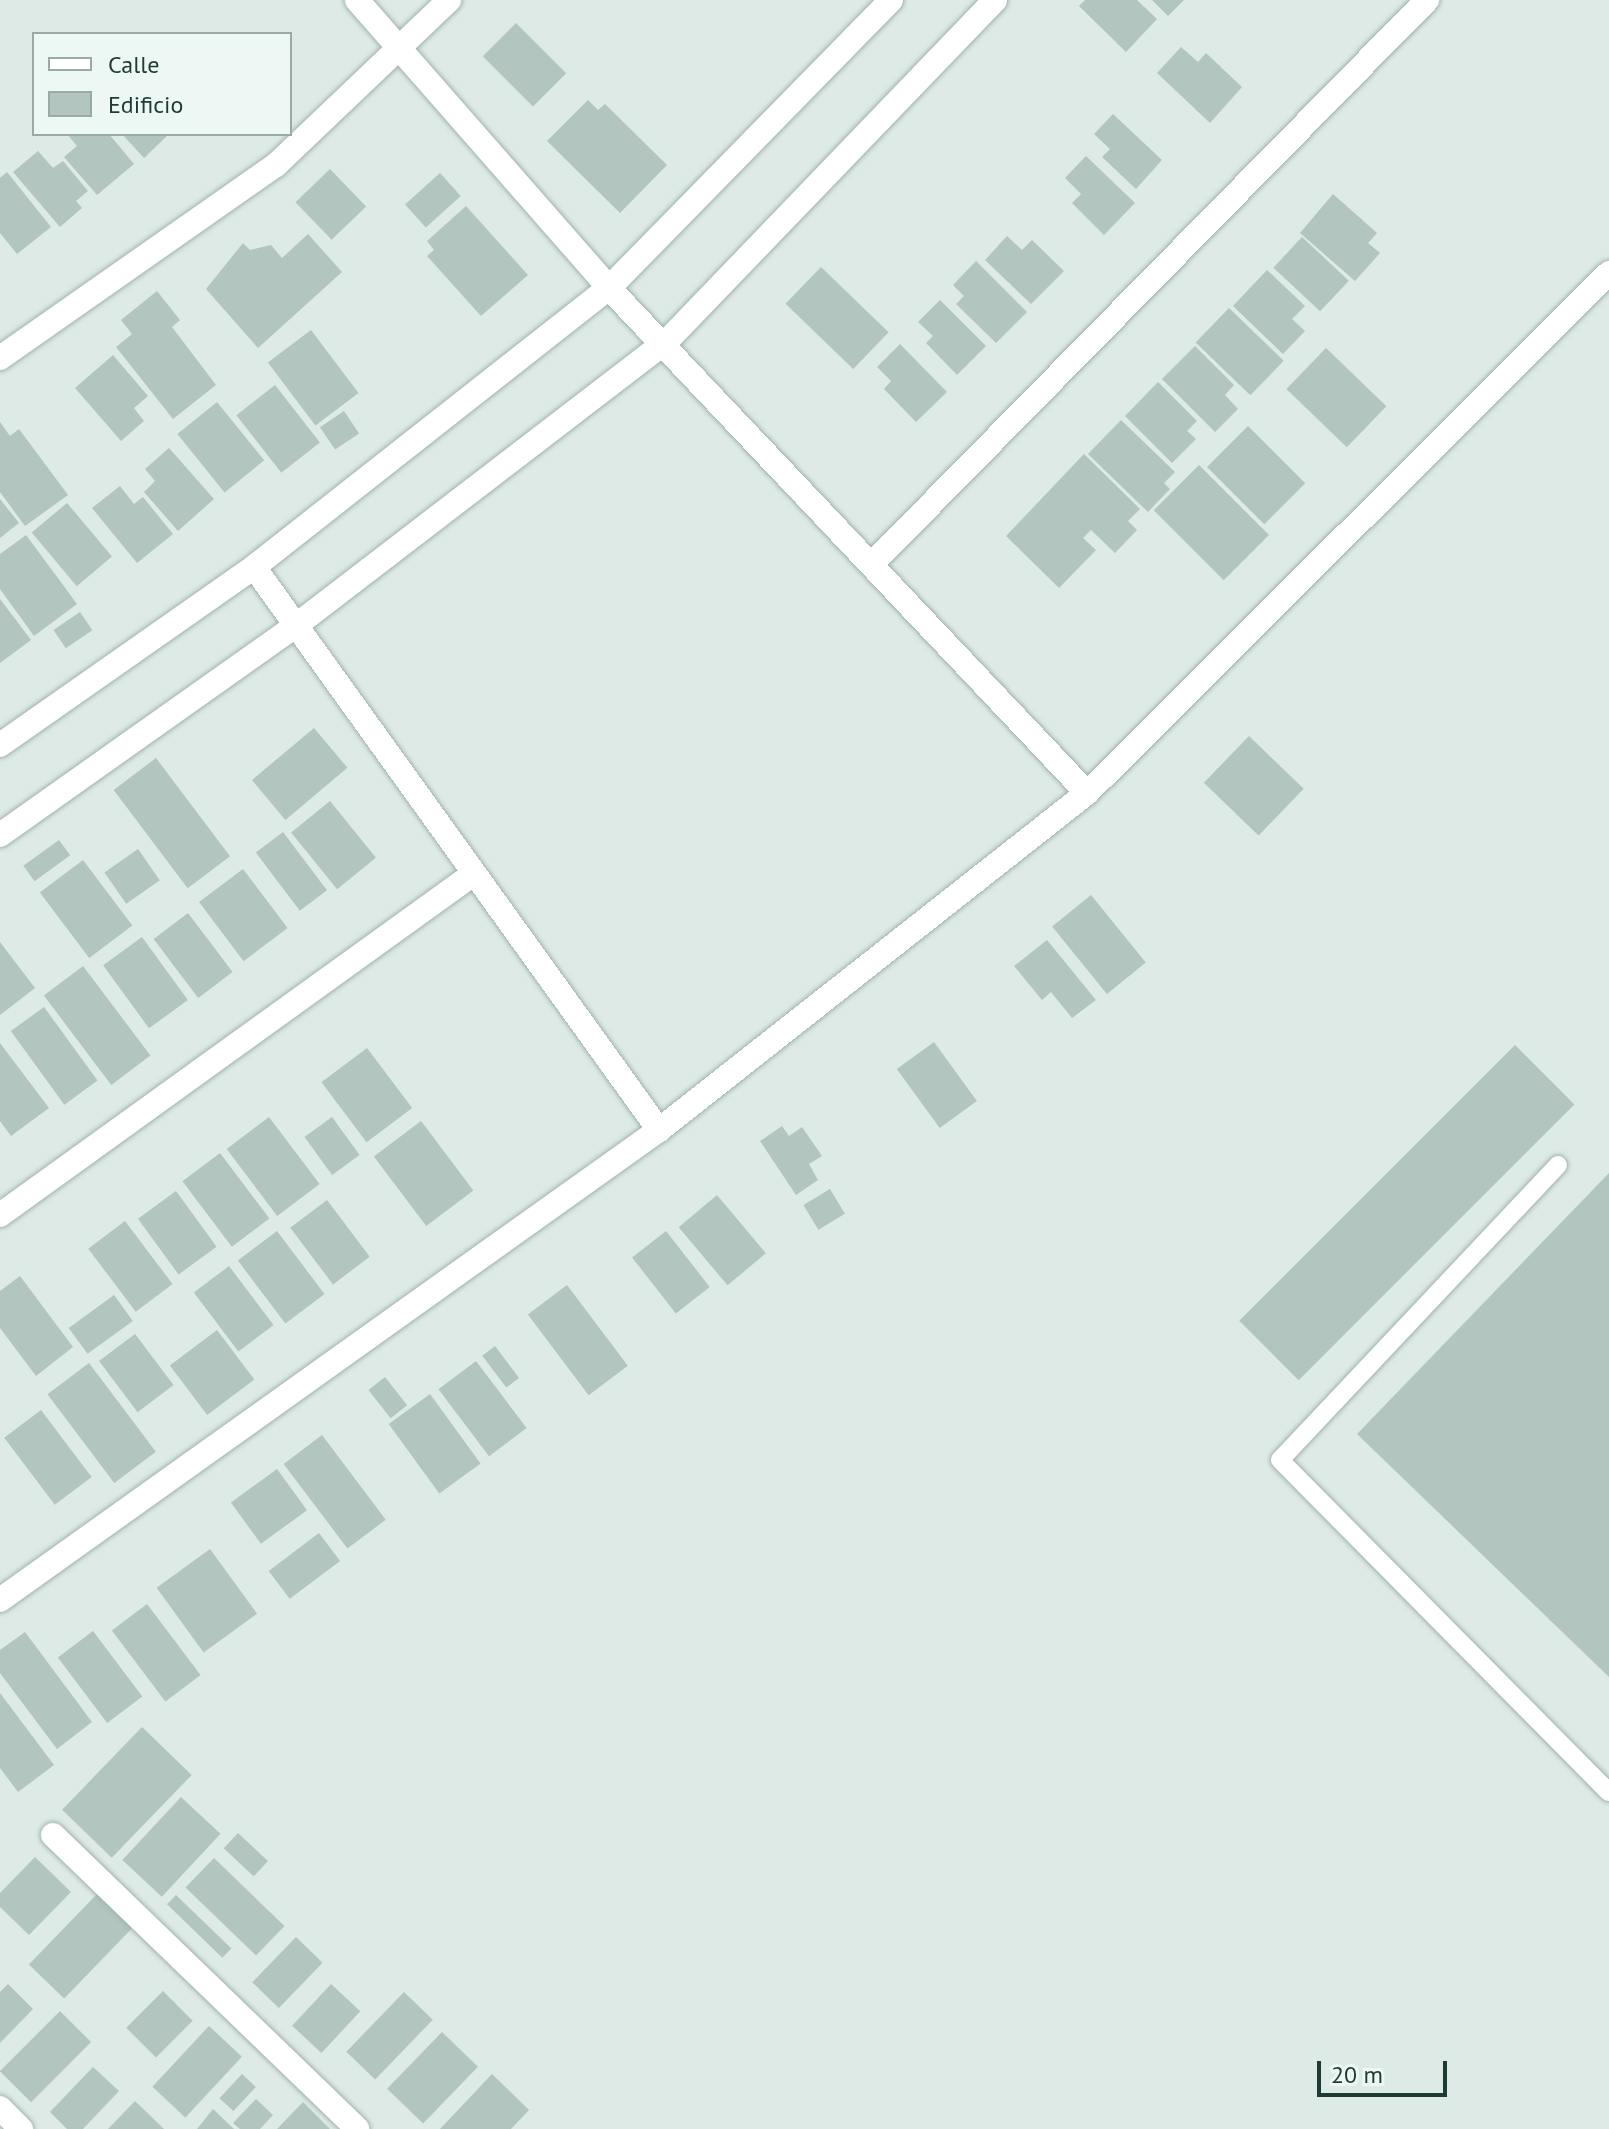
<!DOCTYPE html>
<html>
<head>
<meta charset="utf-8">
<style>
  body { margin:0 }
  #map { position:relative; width:1609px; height:2129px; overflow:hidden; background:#ddeae6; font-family:"PT Sans",sans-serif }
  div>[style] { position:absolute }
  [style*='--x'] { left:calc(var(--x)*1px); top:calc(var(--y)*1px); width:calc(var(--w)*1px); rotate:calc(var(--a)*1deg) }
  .building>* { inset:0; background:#b2c5bf; transform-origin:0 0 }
  .roads { filter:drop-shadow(0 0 2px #a0b2ad) drop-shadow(0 0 2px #a0b2ad) }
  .lane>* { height:18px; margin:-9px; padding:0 9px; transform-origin:9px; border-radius:9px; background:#fff }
  .street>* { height:24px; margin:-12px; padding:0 12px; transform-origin:12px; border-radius:12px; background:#fff }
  span { translate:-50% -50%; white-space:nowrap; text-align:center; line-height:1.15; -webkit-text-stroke:7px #edf7f3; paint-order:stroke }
  .legend { position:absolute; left:32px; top:32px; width:260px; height:104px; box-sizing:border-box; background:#edf7f3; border:2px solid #9aaba7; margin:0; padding:10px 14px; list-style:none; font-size:24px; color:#1e3a35 }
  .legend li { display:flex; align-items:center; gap:16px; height:40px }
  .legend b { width:40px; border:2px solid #9aaba7 }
  .scale { position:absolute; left:1317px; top:2061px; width:130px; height:36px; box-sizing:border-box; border:4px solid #1e3a35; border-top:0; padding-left:10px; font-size:24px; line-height:28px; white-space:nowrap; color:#1e3a35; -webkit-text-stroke:6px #edf7f3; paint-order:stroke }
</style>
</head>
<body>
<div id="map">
  <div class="building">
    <i style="clip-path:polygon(1085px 0,1137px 0,1157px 19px,1126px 52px,1079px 6px)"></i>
    <i style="clip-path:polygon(1152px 0,1184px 0,1168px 16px)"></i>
    <i style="left:516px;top:23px;width:71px;height:47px;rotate:45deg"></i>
    <i style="clip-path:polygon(1181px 47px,1198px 62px,1206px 53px,1242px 87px,1210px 123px,1157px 73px)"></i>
    <i style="clip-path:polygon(588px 100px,598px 110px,605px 104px,667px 165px,620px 213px,547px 141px)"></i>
    <i style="clip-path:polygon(1113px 114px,1162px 160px,1136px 189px,1102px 157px,1110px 149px,1094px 134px)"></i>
    <i style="clip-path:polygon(67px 134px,109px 134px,134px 164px,97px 195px,64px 157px,77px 146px)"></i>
    <i style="clip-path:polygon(122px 134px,169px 134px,144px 158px)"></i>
    <i style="clip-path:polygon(38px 151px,53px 168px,63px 161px,88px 191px,76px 201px,82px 208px,60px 227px,13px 172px)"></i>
    <i style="clip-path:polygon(1086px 156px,1135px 203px,1104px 235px,1072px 203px,1081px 194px,1065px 178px)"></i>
    <i style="left:330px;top:169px;width:52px;height:48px;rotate:46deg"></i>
    <i style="clip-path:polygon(7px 172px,51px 227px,17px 254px,0 233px,0 178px)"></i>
    <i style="left:440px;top:173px;width:31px;height:47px;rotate:48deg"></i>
    <i style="clip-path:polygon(1333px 194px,1377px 233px,1368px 243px,1380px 253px,1355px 281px,1300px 233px)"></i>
    <i style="clip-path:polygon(466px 206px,528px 275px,481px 316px,427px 256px,434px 250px,427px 241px)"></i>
    <i style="clip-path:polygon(308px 234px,342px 272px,258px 348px,206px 289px,243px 243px,250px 250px,271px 245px,282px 258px)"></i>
    <i style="clip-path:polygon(1007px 236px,1022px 250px,1032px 240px,1064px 271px,1031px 304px,985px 260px)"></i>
    <i style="left:1302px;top:237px;width:64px;height:42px;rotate:43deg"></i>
    <i style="clip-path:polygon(976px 261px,1027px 312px,996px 343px,956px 304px,964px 296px,953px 285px)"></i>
    <i style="left:821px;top:267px;width:94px;height:51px;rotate:44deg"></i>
    <i style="clip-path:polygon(1267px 270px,1305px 306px,1292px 319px,1305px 331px,1283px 354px,1233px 306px)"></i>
    <i style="clip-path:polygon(157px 291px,180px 320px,172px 327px,216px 385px,173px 419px,116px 347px,132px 334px,121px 320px)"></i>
    <i style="clip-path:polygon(940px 300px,986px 346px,957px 375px,926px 343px,933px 336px,918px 322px)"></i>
    <i style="left:1229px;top:308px;width:76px;height:48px;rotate:44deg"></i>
    <i style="left:311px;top:330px;width:79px;height:54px;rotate:53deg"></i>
    <i style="clip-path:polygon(900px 344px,947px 392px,916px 422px,884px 389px,891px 381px,877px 367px)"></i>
    <i style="clip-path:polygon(1195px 346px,1234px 385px,1225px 395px,1238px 409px,1215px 432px,1162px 379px)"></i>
    <i style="left:1326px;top:348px;width:84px;height:57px;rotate:44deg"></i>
    <i style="clip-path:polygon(113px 355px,148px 396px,134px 408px,144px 421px,121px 441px,75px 388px)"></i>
    <i style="clip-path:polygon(1158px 382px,1197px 421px,1187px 431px,1196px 439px,1172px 463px,1125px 416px)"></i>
    <i style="left:275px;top:385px;width:73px;height:49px;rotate:52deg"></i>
    <i style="left:217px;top:402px;width:75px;height:51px;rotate:51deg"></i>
    <i style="left:344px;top:411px;width:27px;height:29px;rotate:56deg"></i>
    <i style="clip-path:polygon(1121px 420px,1175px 472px,1164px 483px,1170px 489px,1148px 512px,1088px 454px)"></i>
    <i style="clip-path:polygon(0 422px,10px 436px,19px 429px,68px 495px,25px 526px,0 492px)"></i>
    <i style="left:1248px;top:426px;width:81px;height:58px;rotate:45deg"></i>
    <i style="clip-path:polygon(169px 448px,214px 499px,178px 531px,144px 492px,155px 481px,145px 469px)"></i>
    <i style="clip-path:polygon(1084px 454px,1140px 509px,1128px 521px,1137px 530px,1115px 553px,1091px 530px,1083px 538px,1096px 550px,1059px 588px,1006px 536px)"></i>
    <i style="left:1199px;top:465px;width:99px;height:64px;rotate:45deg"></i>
    <i style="clip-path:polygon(120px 486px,134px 504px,143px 497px,173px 534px,137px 563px,92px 508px)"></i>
    <i style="clip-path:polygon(0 499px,19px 523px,0 538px)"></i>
    <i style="left:67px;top:503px;width:70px;height:46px;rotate:50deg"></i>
    <i style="clip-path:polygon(26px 535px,77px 604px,34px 636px,0 589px,0 554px)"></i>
    <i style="clip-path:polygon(0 599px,31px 640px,0 663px)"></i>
    <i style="left:80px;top:612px;width:22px;height:32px;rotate:56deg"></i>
    <i style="left:314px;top:728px;width:52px;height:81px;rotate:50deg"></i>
    <i style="left:1249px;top:736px;width:76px;height:65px;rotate:44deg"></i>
    <i style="left:156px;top:758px;width:123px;height:53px;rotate:53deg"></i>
    <i style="left:330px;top:801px;width:73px;height:50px;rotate:51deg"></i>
    <i style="left:283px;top:832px;width:73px;height:34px;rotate:53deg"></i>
    <i style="left:59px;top:840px;width:19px;height:44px;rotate:54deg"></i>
    <i style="left:138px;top:849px;width:38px;height:41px;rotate:55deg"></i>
    <i style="left:83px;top:860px;width:82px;height:54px;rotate:53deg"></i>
    <i style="left:243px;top:869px;width:74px;height:55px;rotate:53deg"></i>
    <i style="left:1091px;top:895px;width:87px;height:50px;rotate:51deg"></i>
    <i style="left:188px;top:913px;width:74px;height:43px;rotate:53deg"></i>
    <i style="left:142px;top:937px;width:78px;height:48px;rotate:54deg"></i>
    <i style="clip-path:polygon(1047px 940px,1096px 1000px,1072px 1018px,1051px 992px,1042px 1000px,1014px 966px)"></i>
    <i style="clip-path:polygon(0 942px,35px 988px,0 1015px)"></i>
    <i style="left:83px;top:966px;width:112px;height:49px;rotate:53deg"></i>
    <i style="left:44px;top:1007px;width:91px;height:41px;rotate:54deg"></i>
    <i style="left:934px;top:1042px;width:73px;height:46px;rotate:54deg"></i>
    <i style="clip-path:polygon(0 1043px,49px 1108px,11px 1136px,0 1121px)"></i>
    <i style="left:1515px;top:1045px;width:84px;height:390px;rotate:45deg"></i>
    <i style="left:367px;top:1048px;width:75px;height:57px;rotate:53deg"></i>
    <i style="left:269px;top:1117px;width:84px;height:53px;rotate:53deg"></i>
    <i style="left:332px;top:1117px;width:47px;height:34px;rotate:54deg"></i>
    <i style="left:421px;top:1121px;width:87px;height:59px;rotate:53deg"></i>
    <i style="clip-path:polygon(782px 1126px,789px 1136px,802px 1127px,822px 1156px,809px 1164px,818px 1180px,796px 1195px,760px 1141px)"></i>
    <i style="left:220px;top:1153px;width:82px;height:47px;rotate:53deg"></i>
    <i style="clip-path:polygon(1609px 1173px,1609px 1677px,1357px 1434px)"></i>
    <i style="left:830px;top:1189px;width:29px;height:31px;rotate:59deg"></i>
    <i style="left:176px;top:1191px;width:69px;height:47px;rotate:54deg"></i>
    <i style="left:717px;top:1195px;width:76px;height:50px;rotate:50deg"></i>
    <i style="left:327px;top:1200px;width:71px;height:46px;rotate:53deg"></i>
    <i style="left:125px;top:1221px;width:79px;height:46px;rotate:53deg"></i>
    <i style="left:277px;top:1231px;width:79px;height:49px;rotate:53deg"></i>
    <i style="left:666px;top:1231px;width:71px;height:43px;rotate:52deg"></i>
    <i style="left:229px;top:1266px;width:74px;height:44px;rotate:53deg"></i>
    <i style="clip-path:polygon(20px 1276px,73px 1347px,36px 1376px,0 1328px,0 1291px)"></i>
    <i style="left:567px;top:1285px;width:101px;height:49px;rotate:53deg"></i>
    <i style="left:114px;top:1295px;width:32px;height:56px;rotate:54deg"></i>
    <i style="left:217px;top:1330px;width:62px;height:59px;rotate:53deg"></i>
    <i style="left:135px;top:1334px;width:64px;height:45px;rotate:53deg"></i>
    <i style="left:495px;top:1346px;width:40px;height:16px;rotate:53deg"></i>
    <i style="left:476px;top:1361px;width:84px;height:47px;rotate:53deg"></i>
    <i style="left:89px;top:1363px;width:111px;height:52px;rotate:53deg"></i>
    <i style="left:385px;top:1377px;width:36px;height:21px;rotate:52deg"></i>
    <i style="left:430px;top:1394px;width:86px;height:51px;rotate:54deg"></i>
    <i style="left:41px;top:1410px;width:84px;height:46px;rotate:53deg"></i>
    <i style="left:322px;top:1435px;width:106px;height:48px;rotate:53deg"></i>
    <i style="left:277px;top:1469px;width:51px;height:57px;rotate:54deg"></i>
    <i style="left:319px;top:1533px;width:35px;height:63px;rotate:53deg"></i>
    <i style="left:210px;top:1549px;width:80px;height:66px;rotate:54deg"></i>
    <i style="left:147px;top:1604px;width:89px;height:44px;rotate:53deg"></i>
    <i style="left:93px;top:1631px;width:82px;height:44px;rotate:53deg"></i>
    <i style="clip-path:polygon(25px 1632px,92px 1722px,57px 1749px,0 1673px,0 1650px)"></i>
    <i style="clip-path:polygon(0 1693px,54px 1765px,18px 1792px,0 1768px)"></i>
    <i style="left:142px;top:1727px;width:69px;height:115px;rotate:44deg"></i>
    <i style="left:181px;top:1797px;width:54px;height:86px;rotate:43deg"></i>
    <i style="left:238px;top:1833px;width:41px;height:21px;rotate:43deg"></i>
    <i style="clip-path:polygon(35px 1857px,71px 1892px,29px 1935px,0 1907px,0 1893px)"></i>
    <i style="left:214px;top:1858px;width:98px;height:41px;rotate:44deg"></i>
    <i style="left:97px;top:1894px;width:49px;height:98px;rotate:44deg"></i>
    <i style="left:176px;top:1895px;width:77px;height:13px;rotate:44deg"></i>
    <i style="left:296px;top:1937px;width:37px;height:63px;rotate:44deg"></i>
    <i style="clip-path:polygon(8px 1984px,33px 2009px,0 2043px,0 1992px)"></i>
    <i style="left:331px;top:1984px;width:40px;height:57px;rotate:43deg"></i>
    <i style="left:163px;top:1991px;width:42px;height:52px;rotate:45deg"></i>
    <i style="left:404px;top:1992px;width:40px;height:83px;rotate:44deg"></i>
    <i style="left:60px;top:2011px;width:44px;height:85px;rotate:45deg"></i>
    <i style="left:209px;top:2026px;width:45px;height:83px;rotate:43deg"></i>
    <i style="left:442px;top:2032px;width:50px;height:79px;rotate:44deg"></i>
    <i style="clip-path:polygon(93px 2067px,119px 2091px,83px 2129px,67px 2129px,50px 2112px)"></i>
    <i style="left:242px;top:2074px;width:19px;height:33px;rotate:43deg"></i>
    <i style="clip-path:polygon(492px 2074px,529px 2110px,511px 2129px,440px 2129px)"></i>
    <i style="clip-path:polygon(256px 2099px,273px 2115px,260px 2129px,240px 2129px,233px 2123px)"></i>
    <i style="clip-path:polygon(135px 2101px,164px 2129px,108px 2129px)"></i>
    <i style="clip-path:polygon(303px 2102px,330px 2129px,277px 2129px)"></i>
    <i style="clip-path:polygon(213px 2109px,234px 2129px,197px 2129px)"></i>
  </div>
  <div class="roads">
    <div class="lane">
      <i style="--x:1558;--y:1165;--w:405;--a:133.3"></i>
      <i style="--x:1280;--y:1460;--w:467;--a:45.3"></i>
    </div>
    <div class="street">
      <i style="--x:357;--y:0;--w:383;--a:48.8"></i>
      <i style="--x:609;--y:288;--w:695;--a:46.57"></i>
      <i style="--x:0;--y:358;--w:337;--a:-35"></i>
      <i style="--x:276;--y:165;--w:239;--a:-43.6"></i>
      <i style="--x:873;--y:563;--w:790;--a:-45.46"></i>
      <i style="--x:254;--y:567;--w:694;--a:54.27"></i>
      <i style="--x:0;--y:745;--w:310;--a:-35"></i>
      <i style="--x:254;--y:567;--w:452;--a:-38.2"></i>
      <i style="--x:609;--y:288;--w:403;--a:-45.6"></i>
      <i style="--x:0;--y:835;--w:360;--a:-35.3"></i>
      <i style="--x:294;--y:627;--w:470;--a:-37.5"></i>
      <i style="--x:667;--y:341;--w:473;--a:-46.1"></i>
      <i style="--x:0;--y:1215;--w:582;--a:-35.77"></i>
      <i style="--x:0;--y:1600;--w:809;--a:-35.5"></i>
      <i style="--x:659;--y:1130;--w:545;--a:-38.22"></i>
      <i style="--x:1087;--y:793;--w:737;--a:-44.89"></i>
      <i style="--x:53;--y:1835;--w:423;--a:44"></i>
      <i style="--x:0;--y:2108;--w:30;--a:45"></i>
    </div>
  </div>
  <ul class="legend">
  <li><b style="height:10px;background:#fff"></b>Calle</li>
  <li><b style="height:22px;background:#b2c5bf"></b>Edificio</li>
  </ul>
  <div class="scale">20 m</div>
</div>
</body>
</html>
